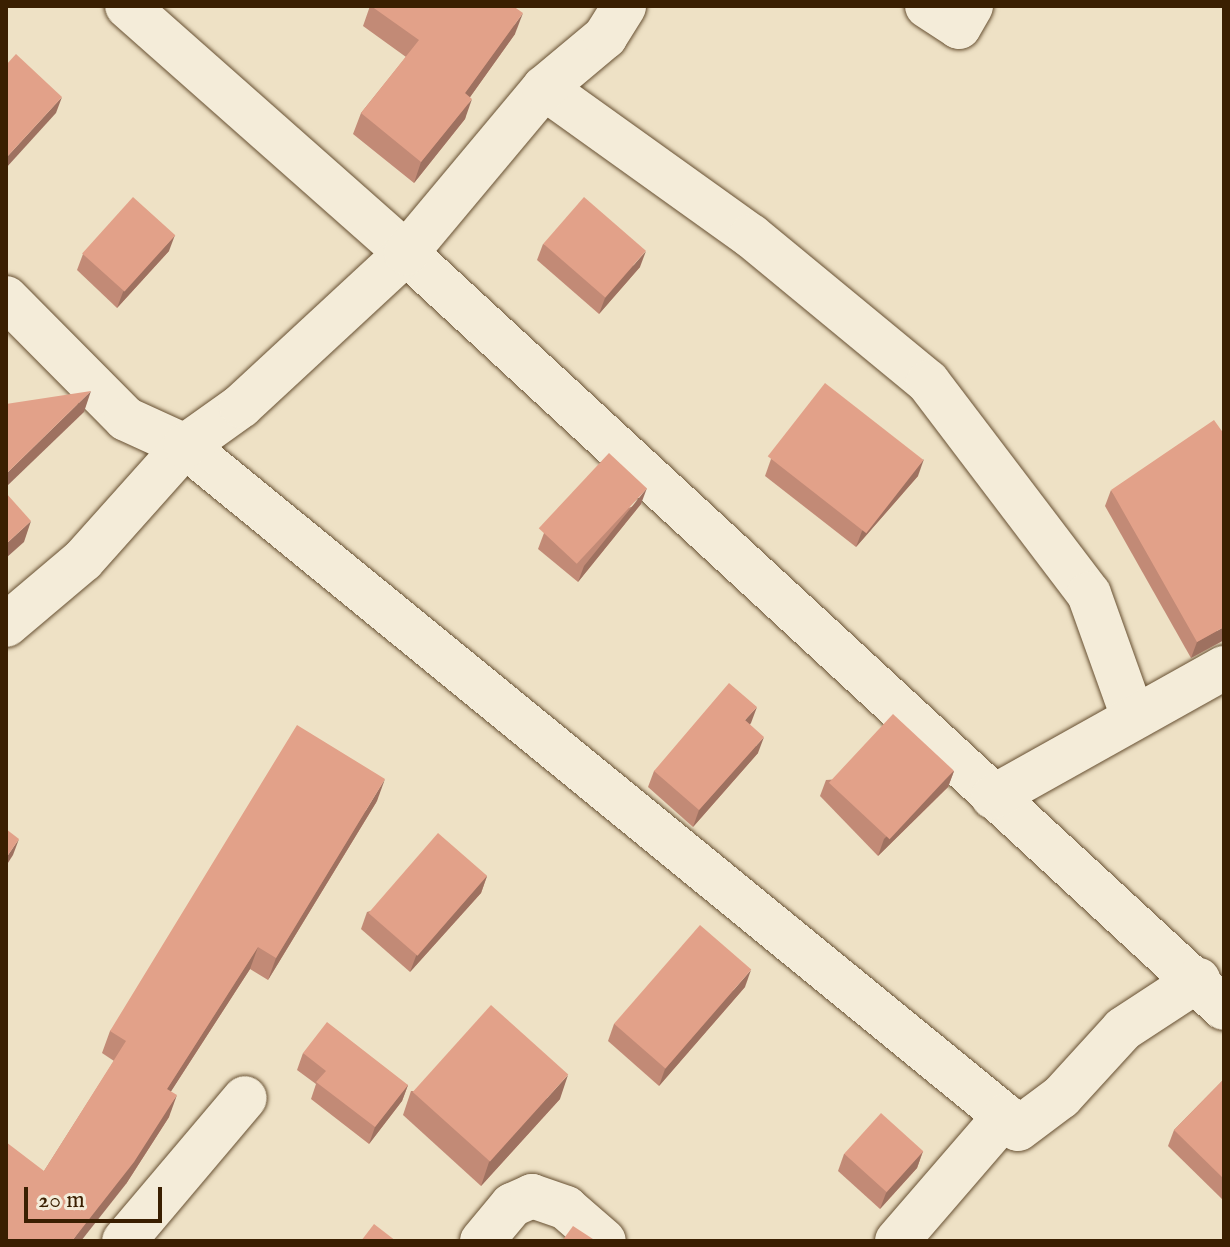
<!DOCTYPE html>
<html>
<head>
<meta charset="utf-8">
<style>
  body { margin:0 }
  #map { position:relative; width:1230px; height:1247px; overflow:hidden; background:#eee1c5; font-family:"IM FELL English",serif }
  div>[style] { position:absolute }
  [style*='--x'] { left:calc(var(--x)*1px); top:calc(var(--y)*1px); width:calc(var(--w)*1px); rotate:calc(var(--a)*1deg) }
  .roads { filter:drop-shadow(0 0 2px #675032) drop-shadow(0 0 2px #675032) }
  .minor>* { height:44px; margin:-22px; padding:0 22px; transform-origin:22px; border-radius:22px; background:#f4ecd9 }
  .wall>* { inset:0; background:#c28a76 }
  .shaded-wall>* { inset:0; background:#9e7160 }
  .building>* { inset:0; background:#e2a189; transform-origin:0 0 }
  span { translate:-50% -50%; white-space:nowrap; text-align:center; line-height:1.15; -webkit-text-stroke:6px #f4ecd9; paint-order:stroke }
  .frame { position:absolute; inset:0; border:8px solid #3a1f01; pointer-events:none }
  .scale { position:absolute; left:24px; top:1187px; width:138px; height:36px; box-sizing:border-box; border:4px solid #3a1f01; border-top:0; padding-left:10px; font-size:24px; line-height:28px; white-space:nowrap; color:#3a1f01; -webkit-text-stroke:6px #f4ecd9; paint-order:stroke }
</style>
</head>
<body>
<div id="map">
  <div class="roads">
    <div class="minor">
      <i style="--x:127;--y:6;--w:373;--a:41.5"></i>
      <i style="--x:406;--y:253;--w:1113;--a:42.71"></i>
      <i style="--x:927;--y:6;--w:38;--a:33"></i>
      <i style="--x:959;--y:27;--w:24;--a:-60"></i>
      <i style="--x:544;--y:88;--w:254;--a:35.6"></i>
      <i style="--x:751;--y:236;--w:229;--a:39.5"></i>
      <i style="--x:928;--y:382;--w:266;--a:52.8"></i>
      <i style="--x:1089;--y:594;--w:131;--a:70.3"></i>
      <i style="--x:6;--y:298;--w:170;--a:45.2"></i>
      <i style="--x:126;--y:419;--w:65;--a:24.6"></i>
      <i style="--x:185;--y:446;--w:1059;--a:39.25"></i>
      <i style="--x:6;--y:625;--w:101;--a:-40.2"></i>
      <i style="--x:83;--y:560;--w:153;--a:-48.2"></i>
      <i style="--x:185;--y:446;--w:69;--a:-35.5"></i>
      <i style="--x:241;--y:406;--w:225;--a:-42.8"></i>
      <i style="--x:406;--y:253;--w:215;--a:-50.1"></i>
      <i style="--x:544;--y:88;--w:80;--a:-39.9"></i>
      <i style="--x:605;--y:37;--w:36;--a:-58"></i>
      <i style="--x:993;--y:797;--w:265;--a:-29.2"></i>
      <i style="--x:124;--y:1241;--w:187;--a:-49.8"></i>
      <i style="--x:482;--y:1241;--w:47;--a:-50.2"></i>
      <i style="--x:512;--y:1205;--w:22;--a:-24"></i>
      <i style="--x:532;--y:1196;--w:36;--a:19"></i>
      <i style="--x:566;--y:1208;--w:50;--a:41"></i>
      <i style="--x:897;--y:1241;--w:165;--a:-49.2"></i>
      <i style="--x:1005;--y:1116;--w:18;--a:45"></i>
      <i style="--x:1018;--y:1129;--w:54;--a:-36.7"></i>
      <i style="--x:1061;--y:1097;--w:92;--a:-47.6"></i>
      <i style="--x:1123;--y:1029;--w:90;--a:-33.2"></i>
    </div>
  </div>
  <div class="wall">
    <i style="clip-path:polygon(370px 6px,513px 6px,515px 34px,470px 97px,465px 119px,414px 183px,353px 134px,361px 113px,406px 57px,363px 26px)"></i>
    <i style="clip-path:polygon(543px 244px,640px 267px,599px 314px,537px 260px)"></i>
    <i style="clip-path:polygon(169px 251px,117px 308px,77px 270px,83px 254px)"></i>
    <i style="clip-path:polygon(771px 459px,918px 476px,856px 547px,765px 476px)"></i>
    <i style="clip-path:polygon(1111px 490px,1224px 640px,1191px 658px,1105px 506px)"></i>
    <i style="clip-path:polygon(641px 504px,578px 582px,538px 549px,544px 533px)"></i>
    <i style="clip-path:polygon(751px 723px,750px 724px,758px 753px,693px 827px,648px 787px,654px 771px)"></i>
    <i style="clip-path:polygon(954px 771px,948px 787px,878px 856px,820px 796px,826px 780px)"></i>
    <i style="clip-path:polygon(377px 801px,268px 980px,250px 969px,171px 1091px,169px 1117px,126px 1184px,44px 1171px,114px 1061px,102px 1053px,110px 1031px)"></i>
    <i style="clip-path:polygon(487px 876px,481px 893px,410px 972px,361px 929px,367px 912px)"></i>
    <i style="clip-path:polygon(745px 987px,659px 1086px,608px 1041px,614px 1024px)"></i>
    <i style="clip-path:polygon(303px 1053px,408px 1085px,402px 1101px,369px 1144px,311px 1099px,316px 1084px,297px 1070px)"></i>
    <i style="clip-path:polygon(1224px 1079px,1224px 1201px,1168px 1146px,1174px 1130px)"></i>
    <i style="clip-path:polygon(411px 1091px,560px 1099px,481px 1186px,403px 1115px)"></i>
    <i style="clip-path:polygon(923px 1151px,917px 1168px,880px 1209px,838px 1171px,844px 1154px)"></i>
  </div>
  <div class="shaded-wall">
    <i style="clip-path:polygon(523px 13px,515px 34px,458px 114px,465px 93px)"></i>
    <i style="clip-path:polygon(62px 97px,56px 113px,6px 168px,6px 158px)"></i>
    <i style="clip-path:polygon(472px 99px,465px 119px,414px 183px,421px 162px)"></i>
    <i style="clip-path:polygon(175px 235px,169px 251px,117px 308px,123px 292px)"></i>
    <i style="clip-path:polygon(646px 251px,640px 267px,599px 314px,605px 298px)"></i>
    <i style="clip-path:polygon(91px 391px,84px 412px,6px 487px,6px 474px)"></i>
    <i style="clip-path:polygon(924px 459px,918px 476px,856px 547px,862px 531px)"></i>
    <i style="clip-path:polygon(647px 488px,641px 504px,578px 582px,584px 566px)"></i>
    <i style="clip-path:polygon(31px 521px,24px 542px,6px 558px,6px 544px)"></i>
    <i style="clip-path:polygon(1224px 627px,1224px 640px,1191px 658px,1197px 642px)"></i>
    <i style="clip-path:polygon(757px 707px,751px 723px,739px 736px,745px 720px)"></i>
    <i style="clip-path:polygon(764px 737px,758px 753px,693px 827px,699px 810px)"></i>
    <i style="clip-path:polygon(954px 771px,948px 787px,878px 856px,884px 839px)"></i>
    <i style="clip-path:polygon(385px 779px,377px 801px,268px 980px,276px 958px)"></i>
    <i style="clip-path:polygon(19px 839px,13px 855px,6px 866px,6px 858px)"></i>
    <i style="clip-path:polygon(487px 876px,481px 893px,410px 972px,416px 956px)"></i>
    <i style="clip-path:polygon(258px 947px,250px 969px,159px 1110px,167px 1089px)"></i>
    <i style="clip-path:polygon(751px 970px,745px 987px,659px 1086px,665px 1069px)"></i>
    <i style="clip-path:polygon(568px 1075px,560px 1099px,481px 1186px,489px 1162px)"></i>
    <i style="clip-path:polygon(408px 1085px,402px 1101px,369px 1144px,375px 1127px)"></i>
    <i style="clip-path:polygon(177px 1095px,169px 1117px,126px 1184px,81px 1241px,72px 1241px)"></i>
    <i style="clip-path:polygon(923px 1151px,917px 1168px,880px 1209px,886px 1193px)"></i>
  </div>
  <div class="building">
    <i style="clip-path:polygon(371px 6px,513px 6px,523px 13px,465px 93px,472px 99px,421px 162px,361px 113px,419px 40px)"></i>
    <i style="clip-path:polygon(16px 54px,62px 97px,6px 158px,6px 65px)"></i>
    <i style="left:133px;top:197px;width:57px;height:76px;rotate:42deg"></i>
    <i style="left:584px;top:197px;width:82px;height:62px;rotate:41deg"></i>
    <i style="left:825px;top:383px;width:125px;height:93px;rotate:38deg"></i>
    <i style="clip-path:polygon(91px 391px,6px 474px,6px 404px)"></i>
    <i style="clip-path:polygon(1214px 420px,1224px 434px,1224px 465px,1222px 466px,1224px 470px,1224px 627px,1197px 642px,1111px 490px)"></i>
    <i style="left:609px;top:453px;width:52px;height:103px;rotate:43deg"></i>
    <i style="clip-path:polygon(6px 493px,31px 521px,6px 544px)"></i>
    <i style="clip-path:polygon(729px 683px,757px 707px,745px 720px,764px 737px,699px 810px,654px 771px)"></i>
    <i style="left:893px;top:714px;width:83px;height:94px;rotate:43deg"></i>
    <i style="clip-path:polygon(297px 725px,385px 779px,276px 958px,258px 947px,167px 1089px,177px 1095px,134px 1162px,72px 1241px,6px 1241px,6px 1142px,44px 1171px,126px 1041px,110px 1031px)"></i>
    <i style="clip-path:polygon(6px 829px,19px 839px,6px 858px)"></i>
    <i style="left:438px;top:833px;width:65px;height:106px;rotate:41deg"></i>
    <i style="left:700px;top:925px;width:68px;height:131px;rotate:41deg"></i>
    <i style="left:491px;top:1005px;width:104px;height:117px;rotate:42deg"></i>
    <i style="clip-path:polygon(327px 1022px,408px 1085px,375px 1127px,316px 1082px,326px 1071px,303px 1053px)"></i>
    <i style="clip-path:polygon(1224px 1079px,1224px 1179px,1174px 1130px)"></i>
    <i style="left:881px;top:1113px;width:57px;height:55px;rotate:42deg"></i>
    <i style="clip-path:polygon(374px 1224px,396px 1241px,361px 1241px)"></i>
    <i style="clip-path:polygon(573px 1226px,596px 1241px,562px 1241px)"></i>
  </div>
  <div class="frame"></div>
  <div class="scale">20 m</div>
</div>
</body>
</html>
